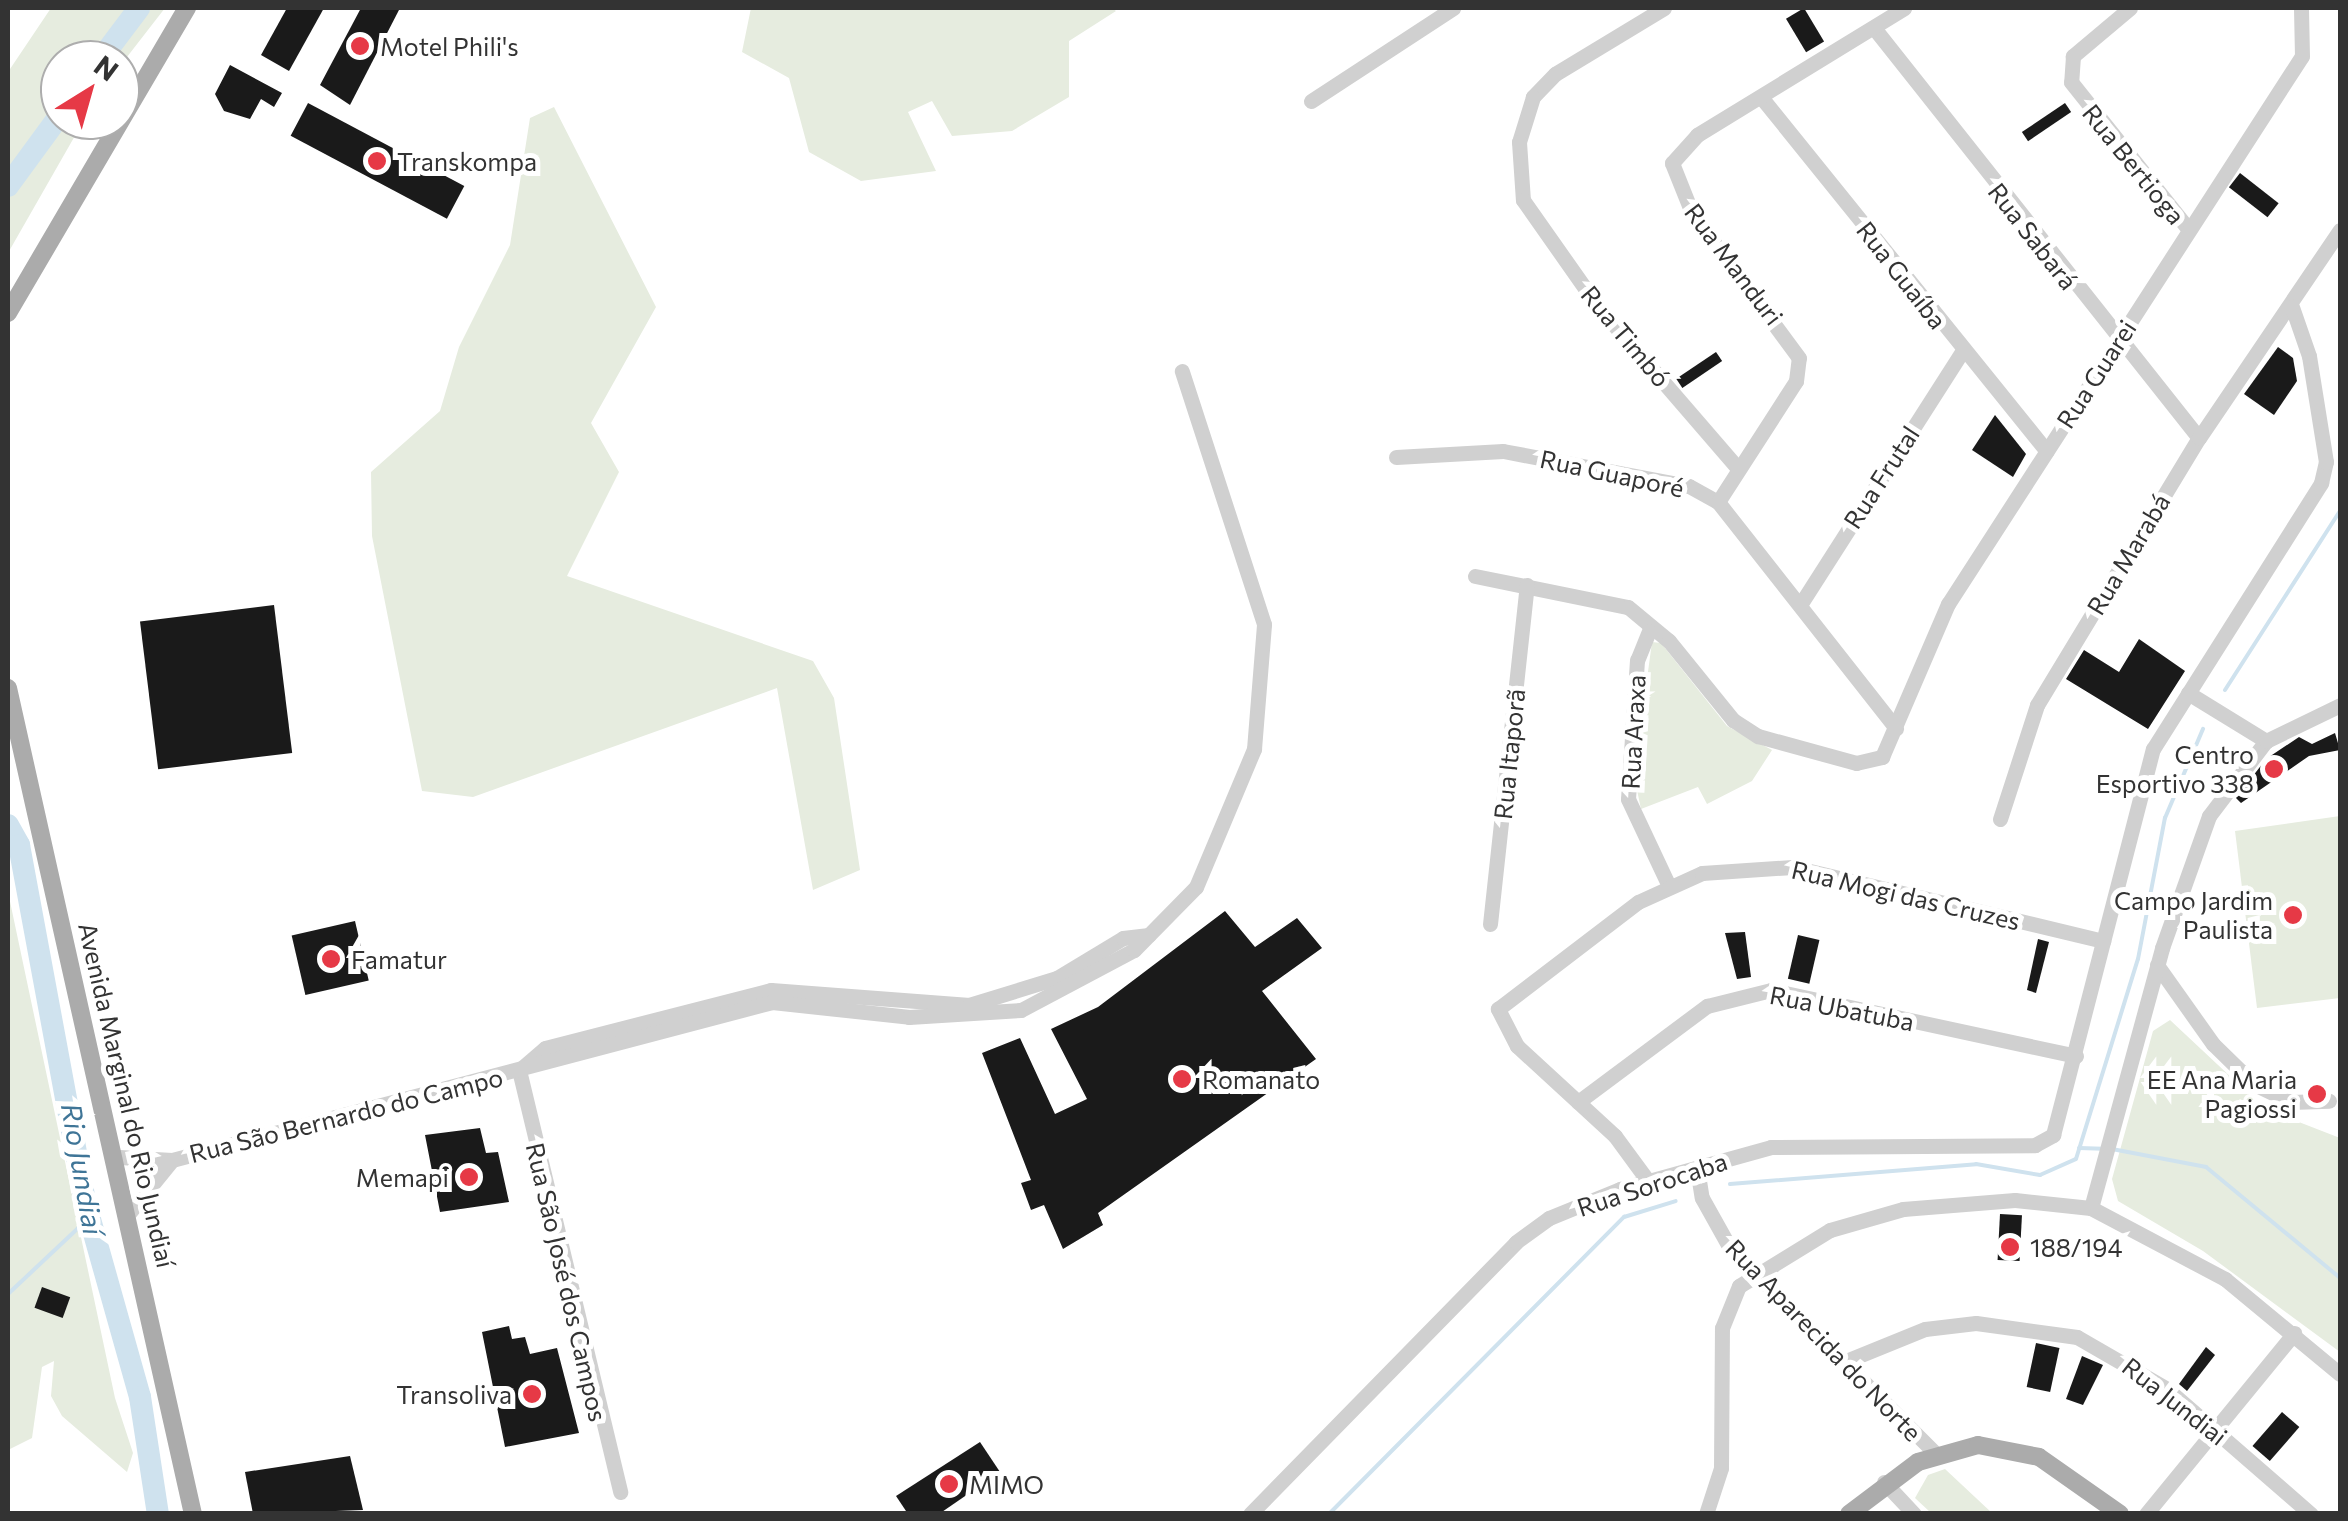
<!DOCTYPE html>
<html>
<head>
<meta charset="utf-8">
<style>
  body { margin:0 }
  #map { position:relative; width:2348px; height:1521px; overflow:hidden; background:#fff; font-family:Commissioner,sans-serif }
  div>[style] { position:absolute }
  [style*='--x'] { left:calc(var(--x)*1px); top:calc(var(--y)*1px); width:calc(var(--w)*1px); rotate:calc(var(--a)*1deg) }
  .green>* { inset:0; background:#e6ecdf }
  .stream>* { height:4px; margin:-2px; padding:0 2px; transform-origin:2px; border-radius:2px; background:#cfe2ee }
  .river>* { height:22px; margin:-11px; padding:0 11px; transform-origin:11px; border-radius:11px; background:#cfe2ee }
  .building>* { inset:0; background:#1a1a1a; transform-origin:0 0 }
  .minor>* { height:15px; margin:-7.5px; padding:0 7.5px; transform-origin:7.5px; border-radius:7.5px; background:#d0d0d0 }
  .major>* { height:18px; margin:-9px; padding:0 9px; transform-origin:9px; border-radius:9px; background:#ababab }
  .dots>* { width:28px; height:28px; translate:-50% -50%; box-sizing:border-box; border:5px solid #fff; border-radius:50% }
  span { translate:-50% -50%; white-space:nowrap; text-align:center; line-height:1.15; -webkit-text-stroke:10px #fff; paint-order:stroke }
  .poi-label { font-size:25px; color:#333 }
  .left { translate:0 -50%; text-align:left }
  .right { translate:-100% -50%; text-align:right }
  .street-label { font-size:25px; color:#333 }
  .water-label { font-size:28px; color:#3f7597; font-style:italic }
  .frame { position:absolute; inset:0; border:10px solid #333; pointer-events:none }
  .north { position:absolute; left:40px; top:40px; width:100px; height:100px; box-sizing:border-box; background:#fff; border:2px solid #adadad; border-radius:50%; rotate:37deg; font-size:28px; font-weight:700; line-height:40px; text-align:center; color:#333 }
  .north::after { content:''; display:block; margin:auto; width:35px; height:45px; background:#e63946; clip-path:polygon(50% 0,100% 100%,50% 72%,0 100%) }
</style>
</head>
<body>
<div id="map">
  <div class="green">
    <i style="clip-path:polygon(51px 8px,165px 8px,120px 66px,120px 60px,60px 60px,60px 120px,84px 120px,8px 253px,8px 72px)"></i>
    <i style="clip-path:polygon(751px 8px,1112px 8px,1116px 11px,1069px 41px,1069px 97px,1012px 131px,952px 136px,932px 101px,908px 112px,936px 171px,861px 181px,809px 152px,789px 78px,742px 52px)"></i>
    <i style="clip-path:polygon(554px 107px,656px 307px,591px 423px,619px 472px,567px 576px,813px 661px,834px 698px,860px 870px,813px 890px,777px 688px,473px 797px,422px 791px,372px 536px,371px 472px,440px 411px,459px 347px,510px 245px,530px 118px)"></i>
    <i style="clip-path:polygon(1652px 642px,1661px 643px,1727px 726px,1772px 750px,1752px 781px,1707px 804px,1698px 787px,1641px 809px,1634px 776px)"></i>
    <i style="clip-path:polygon(2340px 816px,2340px 998px,2257px 1008px,2235px 831px)"></i>
    <i style="clip-path:polygon(8px 892px,115px 1398px,133px 1453px,127px 1472px,62px 1416px,51px 1396px,54px 1361px,42px 1367px,32px 1438px,8px 1450px)"></i>
    <i style="clip-path:polygon(2170px 1020px,2265px 1109px,2340px 1138px,2340px 1352px,2203px 1251px,2118px 1201px,2112px 1179px,2153px 1031px)"></i>
    <i style="clip-path:polygon(1945px 1469px,1992px 1513px,1931px 1513px,1915px 1498px,1928px 1475px)"></i>
  </div>
  <div class="stream">
    <i style="--x:2225;--y:690;--w:213;--a:-57.3"></i>
    <i style="--x:2079;--y:1148;--w:24;--a:2"></i>
    <i style="--x:2112;--y:1149;--w:96;--a:10.8"></i>
    <i style="--x:2206;--y:1167;--w:174;--a:39.6"></i>
    <i style="--x:1730;--y:1184;--w:247;--a:-4.6"></i>
    <i style="--x:1976;--y:1164;--w:65;--a:9.8"></i>
    <i style="--x:2040;--y:1175;--w:39;--a:-24"></i>
    <i style="--x:2076;--y:1159;--w:209;--a:-72.8"></i>
    <i style="--x:2138;--y:959;--w:144;--a:-79.2"></i>
    <i style="--x:2165;--y:818;--w:97;--a:-66.9"></i>
    <i style="--x:8;--y:1294;--w:112;--a:-43.2"></i>
    <i style="--x:1329;--y:1514;--w:419;--a:-45.2"></i>
    <i style="--x:1624;--y:1217;--w:54;--a:-17.1"></i>
  </div>
  <div class="river">
    <i style="--x:100;--y:60;--w:65;--a:-53.1"></i>
    <i style="--x:8;--y:186;--w:88;--a:-53.8"></i>
    <i style="--x:8;--y:825;--w:23;--a:61"></i>
    <i style="--x:19;--y:845;--w:366;--a:79.5"></i>
    <i style="--x:86;--y:1205;--w:199;--a:74.3"></i>
    <i style="--x:140;--y:1397;--w:118;--a:81.3"></i>
  </div>
  <div class="building">
    <i style="clip-path:polygon(287px 8px,324px 8px,289px 71px,261px 55px)"></i>
    <i style="clip-path:polygon(361px 8px,400px 8px,350px 105px,320px 85px)"></i>
    <i style="left:1804px;top:8px;width:39px;height:21px;rotate:59deg"></i>
    <i style="clip-path:polygon(230px 65px,282px 93px,274px 107px,261px 99px,250px 119px,224px 111px,215px 94px)"></i>
    <i style="left:308px;top:103px;width:177px;height:37px;rotate:28deg"></i>
    <i style="left:2065px;top:103px;width:11px;height:52px;rotate:56deg"></i>
    <i style="left:2240px;top:173px;width:49px;height:18px;rotate:38deg"></i>
    <i style="clip-path:polygon(2278px 347px,2293px 358px,2297px 381px,2274px 415px,2244px 394px)"></i>
    <i style="left:1716px;top:352px;width:11px;height:48px;rotate:56deg"></i>
    <i style="clip-path:polygon(1995px 415px,2026px 454px,2013px 477px,1972px 450px)"></i>
    <i style="left:274px;top:605px;width:149px;height:135px;rotate:83deg"></i>
    <i style="clip-path:polygon(2139px 639px,2185px 671px,2148px 729px,2066px 679px,2084px 650px,2119px 672px)"></i>
    <i style="clip-path:polygon(2335px 733px,2340px 750px,2309px 756px,2241px 803px,2236px 798px,2266px 759px,2299px 737px,2312px 744px)"></i>
    <i style="clip-path:polygon(1225px 911px,1255px 947px,1297px 918px,1322px 948px,1262px 991px,1316px 1059px,1098px 1213px,1103px 1225px,1063px 1249px,1044px 1205px,1031px 1210px,1021px 1183px,1031px 1180px,982px 1053px,1020px 1038px,1055px 1114px,1087px 1099px,1051px 1029px,1098px 1007px)"></i>
    <i style="left:355px;top:921px;width:61px;height:65px;rotate:77deg"></i>
    <i style="clip-path:polygon(1745px 932px,1751px 977px,1737px 979px,1725px 933px)"></i>
    <i style="left:1798px;top:935px;width:22px;height:45px;rotate:13deg"></i>
    <i style="clip-path:polygon(2038px 939px,2049px 942px,2036px 993px,2027px 990px)"></i>
    <i style="clip-path:polygon(480px 1128px,486px 1153px,498px 1152px,509px 1202px,440px 1212px,425px 1135px)"></i>
    <i style="left:2000px;top:1214px;width:22px;height:46px;rotate:3deg"></i>
    <i style="left:42px;top:1287px;width:30px;height:22px;rotate:20deg"></i>
    <i style="clip-path:polygon(509px 1326px,512px 1339px,525px 1337px,530px 1354px,557px 1348px,579px 1433px,505px 1447px,482px 1332px)"></i>
    <i style="left:2036px;top:1343px;width:24px;height:45px;rotate:12deg"></i>
    <i style="clip-path:polygon(2206px 1347px,2215px 1355px,2187px 1391px,2179px 1384px)"></i>
    <i style="clip-path:polygon(2082px 1356px,2103px 1365px,2083px 1405px,2066px 1399px)"></i>
    <i style="left:2282px;top:1412px;width:23px;height:45px;rotate:41deg"></i>
    <i style="clip-path:polygon(980px 1442px,1000px 1472px,939px 1514px,908px 1514px,896px 1496px)"></i>
    <i style="clip-path:polygon(350px 1456px,363px 1510px,253px 1514px,245px 1472px)"></i>
  </div>
  <div class="minor">
    <i style="--x:1664;--y:8;--w:127;--a:148.8"></i>
    <i style="--x:1555;--y:74;--w:32;--a:134"></i>
    <i style="--x:1533;--y:97;--w:47;--a:107.3"></i>
    <i style="--x:1519;--y:142;--w:58;--a:86.1"></i>
    <i style="--x:1523;--y:200;--w:127;--a:54.9"></i>
    <i style="--x:1596;--y:304;--w:214;--a:49.2"></i>
    <i style="--x:2130;--y:8;--w:75;--a:139.9"></i>
    <i style="--x:2073;--y:56;--w:26;--a:94"></i>
    <i style="--x:2071;--y:82;--w:189;--a:51.4"></i>
    <i style="--x:1874;--y:28;--w:523;--a:51.6"></i>
    <i style="--x:1761;--y:97;--w:455;--a:51.1"></i>
    <i style="--x:1311;--y:101;--w:170;--a:-33.2"></i>
    <i style="--x:1396;--y:457;--w:107;--a:-3.2"></i>
    <i style="--x:1503;--y:451;--w:189;--a:10.7"></i>
    <i style="--x:1689;--y:486;--w:33;--a:29"></i>
    <i style="--x:1718;--y:502;--w:288;--a:51.8"></i>
    <i style="--x:1718;--y:502;--w:144;--a:-57.2"></i>
    <i style="--x:1796;--y:381;--w:23;--a:-83"></i>
    <i style="--x:1799;--y:358;--w:180;--a:-126.4"></i>
    <i style="--x:1692;--y:213;--w:54;--a:-111.8"></i>
    <i style="--x:1672;--y:163;--w:38;--a:-48"></i>
    <i style="--x:1697;--y:135;--w:243;--a:-31.5"></i>
    <i style="--x:1475;--y:576;--w:156;--a:11.5"></i>
    <i style="--x:1628;--y:607;--w:53;--a:39.7"></i>
    <i style="--x:1669;--y:641;--w:102;--a:51"></i>
    <i style="--x:1733;--y:720;--w:30;--a:33"></i>
    <i style="--x:1758;--y:736;--w:102;--a:15.4"></i>
    <i style="--x:1856;--y:763;--w:27;--a:-13"></i>
    <i style="--x:1882;--y:757;--w:167;--a:-66.7"></i>
    <i style="--x:1948;--y:604;--w:652;--a:-57.14"></i>
    <i style="--x:2302;--y:56;--w:48;--a:-91.2"></i>
    <i style="--x:1800;--y:605;--w:303;--a:-57.4"></i>
    <i style="--x:1649;--y:631;--w:31;--a:112"></i>
    <i style="--x:1637;--y:660;--w:139;--a:93.7"></i>
    <i style="--x:1628;--y:799;--w:96;--a:64.8"></i>
    <i style="--x:2188;--y:693;--w:92;--a:31.6"></i>
    <i style="--x:2000;--y:819;--w:120;--a:-72"></i>
    <i style="--x:2037;--y:705;--w:312;--a:-58.8"></i>
    <i style="--x:2199;--y:438;--w:251;--a:-55.9"></i>
    <i style="--x:1490;--y:924;--w:341;--a:-83.8"></i>
    <i style="--x:2157;--y:965;--w:97;--a:54.7"></i>
    <i style="--x:2213;--y:1044;--w:57;--a:44.3"></i>
    <i style="--x:2254;--y:1084;--w:41;--a:25.9"></i>
    <i style="--x:2291;--y:1102;--w:38;--a:-2"></i>
    <i style="--x:522;--y:1068;--w:30;--a:-41"></i>
    <i style="--x:545;--y:1048;--w:233;--a:-14.4"></i>
    <i style="--x:771;--y:990;--w:199;--a:4.3"></i>
    <i style="--x:969;--y:1005;--w:92;--a:-17.1"></i>
    <i style="--x:1057;--y:978;--w:77;--a:-31.2"></i>
    <i style="--x:1123;--y:938;--w:26;--a:-7"></i>
    <i style="--x:519;--y:1070;--w:434;--a:76.5"></i>
    <i style="--x:1578;--y:1102;--w:161;--a:-36.7"></i>
    <i style="--x:1707;--y:1006;--w:66;--a:-14"></i>
    <i style="--x:1771;--y:990;--w:312;--a:12.2"></i>
    <i style="--x:119;--y:1157;--w:53;--a:3.2"></i>
    <i style="--x:172;--y:1160;--w:620;--a:-14.75"></i>
    <i style="--x:772;--y:1002;--w:138;--a:6.2"></i>
    <i style="--x:909;--y:1017;--w:112;--a:-3.6"></i>
    <i style="--x:1021;--y:1010;--w:128;--a:-28"></i>
    <i style="--x:1134;--y:950;--w:88;--a:-45.5"></i>
    <i style="--x:1196;--y:887;--w:150;--a:-67.2"></i>
    <i style="--x:1254;--y:749;--w:125;--a:-85.4"></i>
    <i style="--x:1264;--y:624;--w:266;--a:-108"></i>
    <i style="--x:1697;--y:1168;--w:30;--a:81"></i>
    <i style="--x:1702;--y:1198;--w:57;--a:60.8"></i>
    <i style="--x:1730;--y:1248;--w:291;--a:45"></i>
    <i style="--x:1648;--y:1181;--w:56;--a:-126.3"></i>
    <i style="--x:1615;--y:1136;--w:133;--a:-137.4"></i>
    <i style="--x:1517;--y:1046;--w:42;--a:-117.2"></i>
    <i style="--x:1498;--y:1009;--w:176;--a:-37.4"></i>
    <i style="--x:1638;--y:902;--w:70;--a:-24.4"></i>
    <i style="--x:1702;--y:873;--w:91;--a:-3.8"></i>
    <i style="--x:1793;--y:867;--w:319;--a:13.4"></i>
    <i style="--x:2091;--y:1208;--w:270;--a:-74.7"></i>
    <i style="--x:2162;--y:948;--w:140;--a:-70.4"></i>
    <i style="--x:2209;--y:816;--w:94;--a:-52.8"></i>
    <i style="--x:2266;--y:741;--w:82;--a:-25.9"></i>
    <i style="--x:129;--y:1213;--w:68;--a:-50.9"></i>
    <i style="--x:1846;--y:1361;--w:85;--a:-22.1"></i>
    <i style="--x:1925;--y:1329;--w:51;--a:-6.7"></i>
    <i style="--x:1976;--y:1323;--w:102;--a:7.9"></i>
    <i style="--x:2077;--y:1337;--w:104;--a:30"></i>
    <i style="--x:2167;--y:1389;--w:191;--a:41"></i>
    <i style="--x:1884;--y:1482;--w:44;--a:46.8"></i>
    <i style="--x:1250;--y:1514;--w:380;--a:-45.6"></i>
    <i style="--x:1516;--y:1242;--w:41;--a:-36"></i>
    <i style="--x:1549;--y:1218;--w:77;--a:-22.2"></i>
    <i style="--x:1620;--y:1189;--w:157;--a:-15.5"></i>
    <i style="--x:1771;--y:1147;--w:264;--a:-0.4"></i>
    <i style="--x:2035;--y:1145;--w:21;--a:-29"></i>
    <i style="--x:2053;--y:1135;--w:399;--a:-75.5"></i>
    <i style="--x:2153;--y:749;--w:315;--a:-57.7"></i>
    <i style="--x:2321;--y:483;--w:22;--a:-77"></i>
    <i style="--x:2326;--y:462;--w:107;--a:-99.1"></i>
    <i style="--x:2309;--y:356;--w:52;--a:-109.1"></i>
    <i style="--x:1706;--y:1514;--w:48;--a:-71.9"></i>
    <i style="--x:1721;--y:1468;--w:140;--a:-89.6"></i>
    <i style="--x:1722;--y:1328;--w:45;--a:-68"></i>
    <i style="--x:1739;--y:1286;--w:107;--a:-31.6"></i>
    <i style="--x:1830;--y:1230;--w:76;--a:-16"></i>
    <i style="--x:1903;--y:1209;--w:112;--a:-4.6"></i>
    <i style="--x:2015;--y:1200;--w:76;--a:6"></i>
    <i style="--x:2091;--y:1208;--w:152;--a:27.9"></i>
    <i style="--x:2225;--y:1279;--w:149;--a:39.6"></i>
    <i style="--x:2146;--y:1514;--w:234;--a:-50.7"></i>
  </div>
  <div class="major">
    <i style="--x:8;--y:313;--w:354;--a:-59.6"></i>
    <i style="--x:8;--y:688;--w:846;--a:77.38"></i>
    <i style="--x:1849;--y:1514;--w:86;--a:-37"></i>
    <i style="--x:1918;--y:1462;--w:62;--a:-15.8"></i>
    <i style="--x:1978;--y:1445;--w:62;--a:11.1"></i>
    <i style="--x:2039;--y:1457;--w:99;--a:35.1"></i>
  </div>
  <div class="dots">
    <i style="left:360px;top:46px;background:#e63946"></i>
    <i style="left:377px;top:161px;background:#e63946"></i>
    <i style="left:2274px;top:769px;background:#e63946"></i>
    <i style="left:2293px;top:915px;background:#e63946"></i>
    <i style="left:331px;top:959px;background:#e63946"></i>
    <i style="left:1182px;top:1079px;background:#e63946"></i>
    <i style="left:2317px;top:1094px;background:#e63946"></i>
    <i style="left:469px;top:1177px;background:#e63946"></i>
    <i style="left:2010px;top:1247px;background:#e63946"></i>
    <i style="left:532px;top:1394px;background:#e63946"></i>
    <i style="left:949px;top:1484px;background:#e63946"></i>
  </div>
  <div class="poi-label">
    <span class="left" style="left:380px;top:46px">Motel Phili's</span>
    <span class="left" style="left:397px;top:161px">Transkompa</span>
    <span class="right" style="left:2254px;top:769px">Centro<br>Esportivo 338</span>
    <span class="right" style="left:2273px;top:915px">Campo Jardim<br>Paulista</span>
    <span class="left" style="left:351px;top:959px">Famatur</span>
    <span class="left" style="left:1202px;top:1079px">Romanato</span>
    <span class="right" style="left:2297px;top:1094px">EE Ana Maria<br>Pagiossi</span>
    <span class="right" style="left:449px;top:1177px">Memapi</span>
    <span class="left" style="left:2030px;top:1247px">188/194</span>
    <span class="right" style="left:512px;top:1394px">Transoliva</span>
    <span class="left" style="left:969px;top:1484px">MIMO</span>
  </div>
  <div class="street-label">
    <span style="left:2134px;top:164px;rotate:51deg">Rua Bertioga</span>
    <span style="left:2033px;top:236px;rotate:52deg">Rua Sabará</span>
    <span style="left:1734px;top:264px;rotate:53deg">Rua Manduri</span>
    <span style="left:1902px;top:275px;rotate:52deg">Rua Guaíba</span>
    <span style="left:1626px;top:336px;rotate:50deg">Rua Timbó</span>
    <span style="left:2096px;top:374px;rotate:-57deg">Rua Guarei</span>
    <span style="left:1612px;top:473px;rotate:12deg">Rua Guaporé</span>
    <span style="left:1881px;top:477px;rotate:-57deg">Rua Frutal</span>
    <span style="left:2128px;top:554px;rotate:-59deg">Rua Marabá</span>
    <span style="left:1633px;top:732px;rotate:-87deg">Rua Araxa</span>
    <span style="left:1509px;top:754px;rotate:-84deg">Rua Itaporã</span>
    <span style="left:1906px;top:895px;rotate:13deg">Rua Mogi das Cruzes</span>
    <span style="left:1842px;top:1008px;rotate:11deg">Rua Ubatuba</span>
    <span style="left:127px;top:1095px;rotate:77deg">Avenida Marginal do Rio Jundiaí</span>
    <span style="left:346px;top:1115px;rotate:-14deg">Rua São Bernardo do Campo</span>
    <span style="left:1652px;top:1184px;rotate:-18deg">Rua Sorocaba</span>
    <span style="left:567px;top:1282px;rotate:77deg">Rua São José dos Campos</span>
    <span style="left:1824px;top:1340px;rotate:46deg">Rua Aparecida do Norte</span>
    <span style="left:2175px;top:1401px;rotate:38deg">Rua Jundiai</span>
  </div>
  <div class="water-label">
    <span style="left:83px;top:1169px;rotate:80deg">Rio Jundiaí</span>
  </div>
  <div class="frame"></div>
  <div class="north">N</div>
</div>
</body>
</html>
